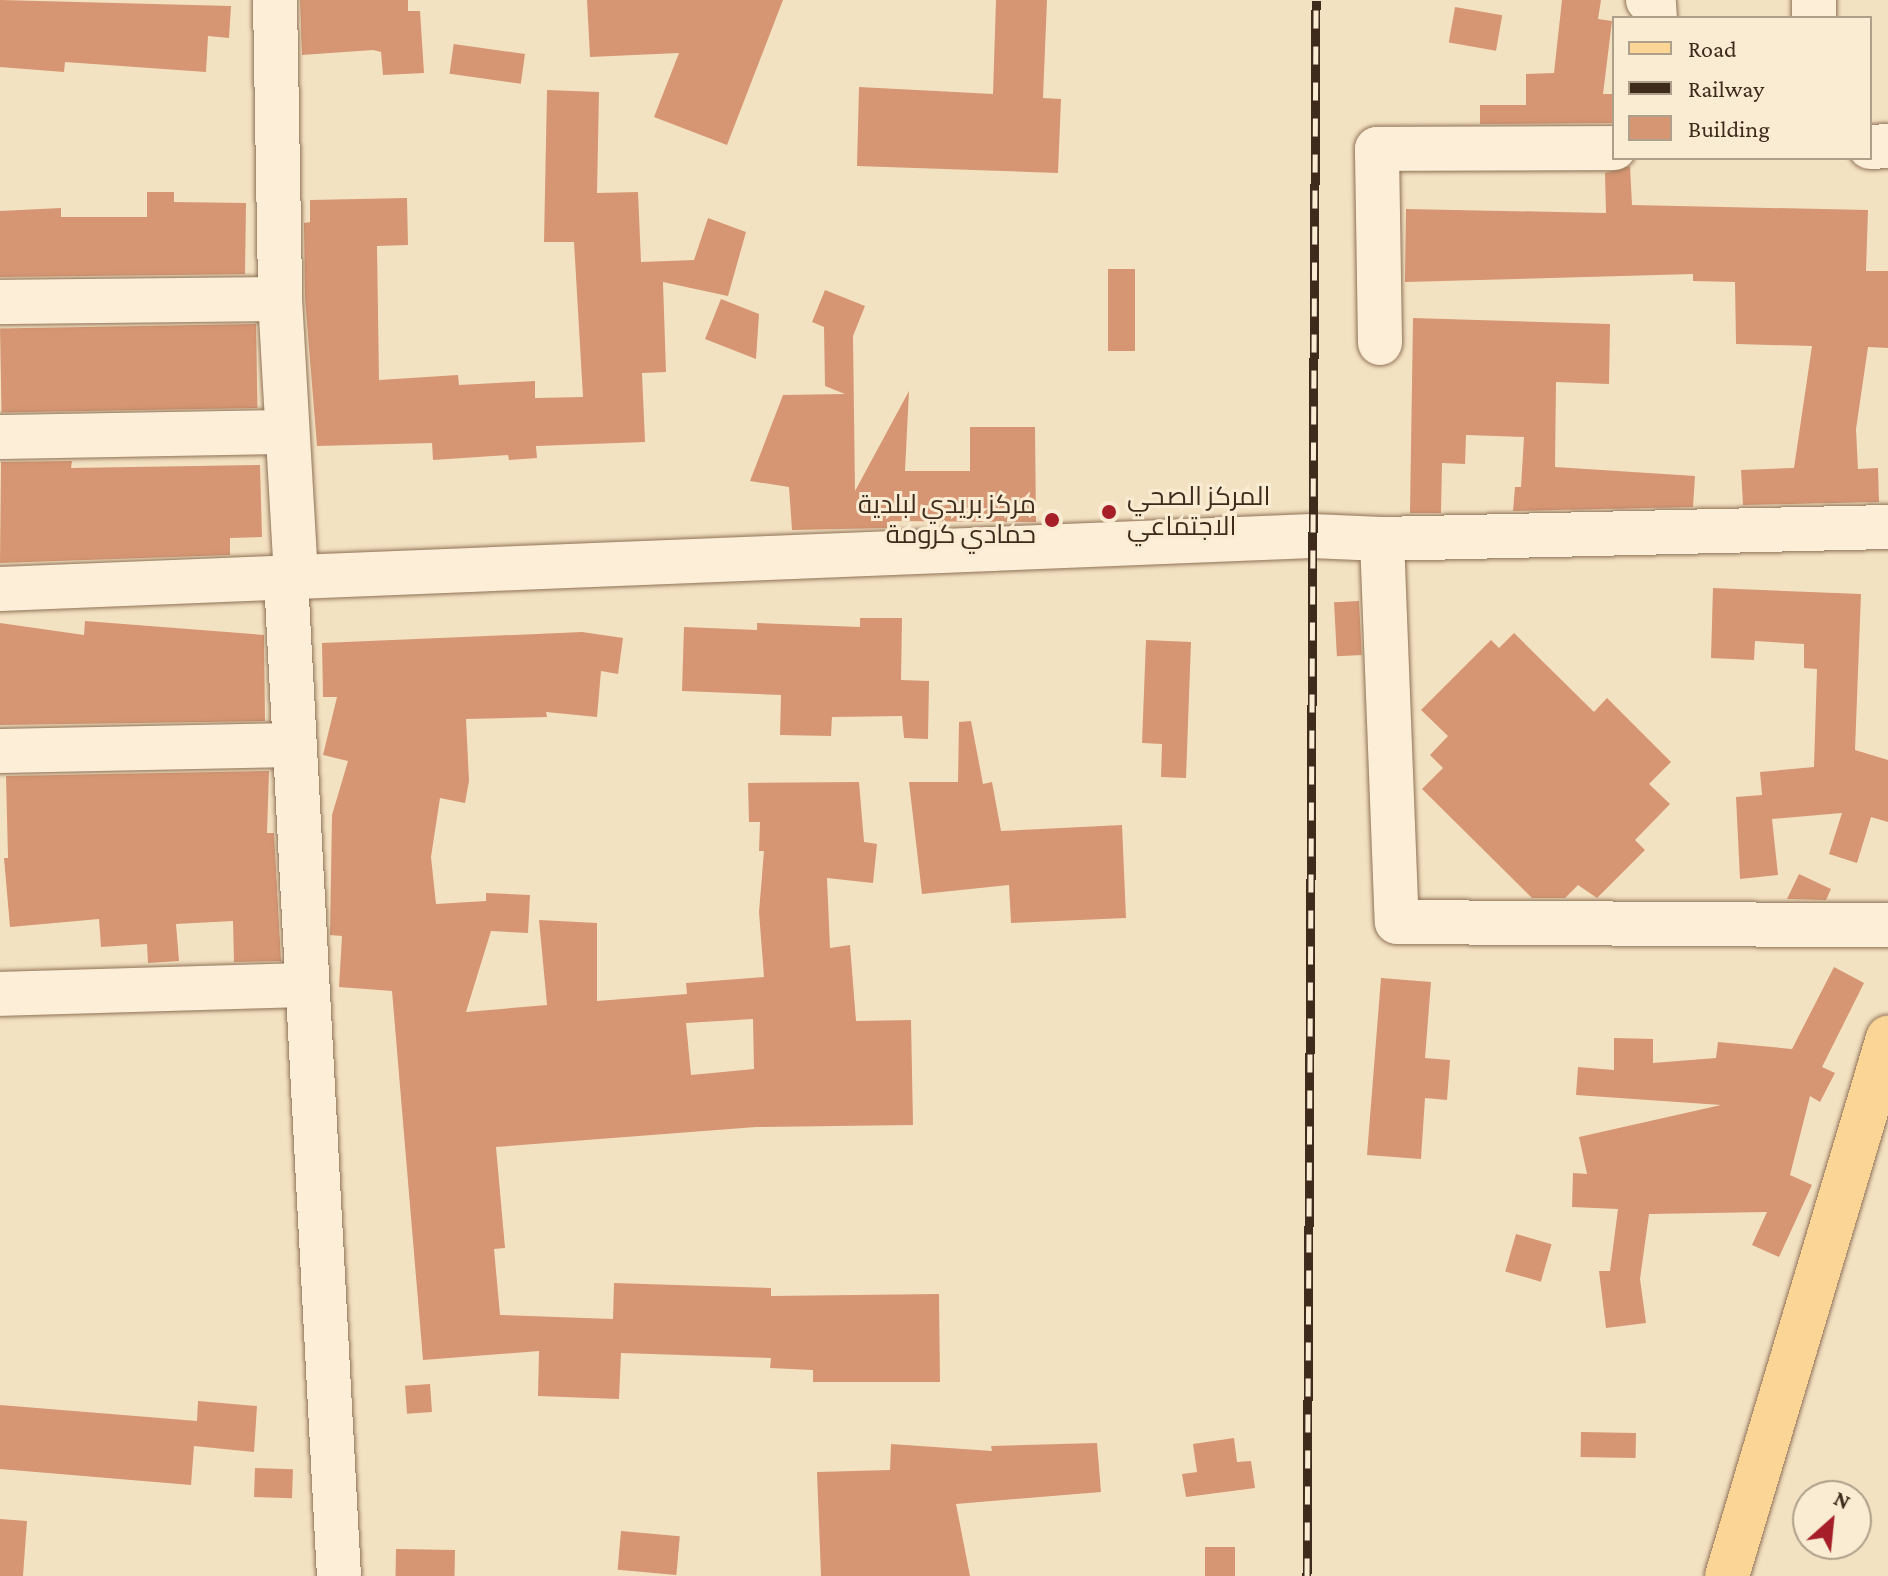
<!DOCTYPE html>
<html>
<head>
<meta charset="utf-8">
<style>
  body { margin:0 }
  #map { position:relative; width:1888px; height:1576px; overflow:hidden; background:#f3e2c2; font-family:"Crimson Pro",Cairo,serif }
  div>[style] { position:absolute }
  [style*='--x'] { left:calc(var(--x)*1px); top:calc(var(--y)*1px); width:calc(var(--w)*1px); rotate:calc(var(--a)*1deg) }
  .building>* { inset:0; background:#d69673; transform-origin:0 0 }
  .roads { filter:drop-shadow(0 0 2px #907157) drop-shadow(0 0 2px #907157) }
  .minor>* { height:44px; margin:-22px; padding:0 22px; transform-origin:22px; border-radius:22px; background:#fdefd7 }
  .major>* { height:44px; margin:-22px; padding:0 22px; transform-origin:22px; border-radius:22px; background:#fad596 }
  .rail>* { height:9px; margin-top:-4.5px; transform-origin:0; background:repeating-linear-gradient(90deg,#f9ecd3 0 18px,#3e2b1c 0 36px); box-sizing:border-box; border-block:2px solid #3e2b1c }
  .dots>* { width:22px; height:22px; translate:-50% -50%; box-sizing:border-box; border:4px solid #f9ecd3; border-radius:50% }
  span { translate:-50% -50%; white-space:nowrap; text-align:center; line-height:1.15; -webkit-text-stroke:6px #f9ecd3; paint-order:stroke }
  .poi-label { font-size:26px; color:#3e2b1c }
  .left { translate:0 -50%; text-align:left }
  .right { translate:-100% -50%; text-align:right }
  .legend { position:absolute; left:1612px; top:16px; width:260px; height:144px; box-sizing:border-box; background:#f9ecd3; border:2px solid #ae9f8a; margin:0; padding:10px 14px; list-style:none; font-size:24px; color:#3e2b1c }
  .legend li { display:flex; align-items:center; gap:16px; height:40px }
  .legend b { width:40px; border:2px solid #ae9f8a }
  .north { position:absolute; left:1792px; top:1480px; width:80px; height:80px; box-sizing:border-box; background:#f9ecd3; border:2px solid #ae9f8a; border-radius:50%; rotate:27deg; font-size:22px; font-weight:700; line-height:32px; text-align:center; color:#3e2b1c }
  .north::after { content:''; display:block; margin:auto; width:28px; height:36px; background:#a61f28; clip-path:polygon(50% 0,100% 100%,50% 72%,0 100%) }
</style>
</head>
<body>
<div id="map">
  <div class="building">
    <i style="clip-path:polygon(0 0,231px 6px,229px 38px,208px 36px,206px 72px,65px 62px,64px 72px,0 67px)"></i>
    <i style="clip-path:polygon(300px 0,408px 0,408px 11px,420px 11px,424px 73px,383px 75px,381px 52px,373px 50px,302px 55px)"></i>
    <i style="clip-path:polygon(587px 0,783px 0,727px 145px,654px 117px,679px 53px,590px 57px)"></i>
    <i style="clip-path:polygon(996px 0,1047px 0,1043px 98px,1061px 99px,1058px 173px,857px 166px,859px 87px,993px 94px)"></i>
    <i style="clip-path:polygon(1562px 0,1601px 0,1598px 19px,1612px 21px,1603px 94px,1614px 94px,1614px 123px,1480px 124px,1480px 105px,1526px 105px,1526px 74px,1554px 73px)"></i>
    <i style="left:1455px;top:7px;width:48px;height:36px;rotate:10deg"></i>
    <i style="left:525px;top:54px;width:30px;height:72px;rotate:98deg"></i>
    <i style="clip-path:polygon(547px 90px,599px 92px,597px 193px,638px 192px,641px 262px,694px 260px,708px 218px,746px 232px,728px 296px,663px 282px,666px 372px,642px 373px,645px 442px,536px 446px,537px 458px,509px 460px,508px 455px,433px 460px,432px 443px,317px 446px,305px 298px,304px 223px,310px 222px,310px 200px,407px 198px,408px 245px,377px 246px,379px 380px,458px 375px,459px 385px,535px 381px,535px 398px,583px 397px,574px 242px,544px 242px)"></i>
    <i style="clip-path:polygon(1630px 166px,1632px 205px,1868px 210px,1866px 271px,1888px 271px,1888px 348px,1868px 347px,1856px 429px,1858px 469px,1878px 468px,1879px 502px,1743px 505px,1741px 470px,1794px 468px,1812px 346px,1736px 344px,1735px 282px,1693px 281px,1693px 274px,1405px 282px,1406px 209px,1606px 213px,1605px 173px)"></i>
    <i style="clip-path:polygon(147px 192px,174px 192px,174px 202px,246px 203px,245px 274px,255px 274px,0 277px,0 211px,61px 208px,61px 217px,147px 217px)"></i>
    <i style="left:1108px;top:269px;width:27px;height:82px"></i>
    <i style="clip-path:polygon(825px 290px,865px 306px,853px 336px,855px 491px,909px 391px,905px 471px,970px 471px,970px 427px,1035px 427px,1036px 522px,890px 521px,890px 528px,792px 530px,789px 487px,750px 481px,783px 395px,845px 394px,825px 386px,824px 327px,812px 322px)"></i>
    <i style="clip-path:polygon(721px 299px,759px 314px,756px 359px,705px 339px)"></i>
    <i style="clip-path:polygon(1413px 318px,1610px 324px,1609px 384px,1556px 382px,1555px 467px,1695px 476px,1693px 507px,1513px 511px,1515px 487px,1521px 487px,1524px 437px,1466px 435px,1465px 464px,1442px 463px,1441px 513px,1410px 513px)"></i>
    <i style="left:256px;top:324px;width:84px;height:256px;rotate:89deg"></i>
    <i style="clip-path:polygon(72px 461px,71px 468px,260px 465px,262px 537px,230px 538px,230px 555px,0 563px,1px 462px)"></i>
    <i style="clip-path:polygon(1713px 588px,1861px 594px,1855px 750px,1888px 760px,1888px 822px,1871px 817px,1857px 863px,1829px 854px,1842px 813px,1772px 819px,1778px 875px,1740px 879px,1736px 797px,1762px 795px,1760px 772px,1814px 767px,1817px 669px,1804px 668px,1804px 644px,1755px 641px,1754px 660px,1711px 658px)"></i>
    <i style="left:1359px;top:601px;width:54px;height:25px;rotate:87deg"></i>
    <i style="clip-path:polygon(860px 618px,902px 618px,901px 680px,929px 681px,928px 739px,904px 738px,902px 716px,832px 717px,831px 736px,780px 735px,781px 695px,682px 691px,684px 627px,757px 630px,757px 623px,860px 627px)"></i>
    <i style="clip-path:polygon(85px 621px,264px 635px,265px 721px,0 725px,0 623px,84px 635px)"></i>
    <i style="clip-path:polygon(evenodd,582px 632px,623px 638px,618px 674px,601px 671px,597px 717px,546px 712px,547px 717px,466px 719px,469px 781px,465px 803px,440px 798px,431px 857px,436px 904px,486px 901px,486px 893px,530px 895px,528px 933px,491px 931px,466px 1012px,547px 1005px,539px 920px,597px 923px,597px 1001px,687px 994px,686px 983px,764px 977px,759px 912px,764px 851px,759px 851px,760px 822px,749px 822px,748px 783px,859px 782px,864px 842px,877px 844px,873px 883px,827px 878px,830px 948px,850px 945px,856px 1021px,911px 1020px,913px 1125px,756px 1127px,496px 1147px,505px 1248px,494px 1249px,500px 1315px,613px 1319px,614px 1283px,771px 1288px,771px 1296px,939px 1294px,940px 1382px,813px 1382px,813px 1370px,770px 1368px,771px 1358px,621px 1353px,619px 1399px,538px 1396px,539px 1351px,423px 1360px,392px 991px,339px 987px,342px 936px,330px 935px,332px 815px,348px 761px,323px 755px,337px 697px,323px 697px,322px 643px,582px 632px,753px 1019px,754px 1069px,691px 1075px,686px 1023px,753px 1019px)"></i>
    <i style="clip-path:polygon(1514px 633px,1594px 712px,1607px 698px,1671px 762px,1649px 784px,1670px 804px,1635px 840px,1645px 850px,1597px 898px,1578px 885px,1565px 898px,1532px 898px,1422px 789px,1443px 768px,1430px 755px,1448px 736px,1421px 710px,1491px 640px,1499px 648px)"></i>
    <i style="clip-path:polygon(1146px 640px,1191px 642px,1186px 778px,1161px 777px,1162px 744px,1142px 743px)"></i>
    <i style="clip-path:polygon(971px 721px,983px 784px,992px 782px,1001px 831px,1122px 825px,1126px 918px,1011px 923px,1009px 885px,922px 894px,909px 782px,958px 782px,959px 722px)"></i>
    <i style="clip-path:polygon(269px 771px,267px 833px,274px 833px,281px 961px,234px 962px,233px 921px,176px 924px,179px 961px,148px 963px,147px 944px,101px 947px,99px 919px,10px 927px,4px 858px,8px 858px,6px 776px)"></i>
    <i style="clip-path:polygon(1799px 874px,1831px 889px,1826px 900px,1787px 899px)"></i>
    <i style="clip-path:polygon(1834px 967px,1864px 983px,1822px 1067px,1835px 1073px,1820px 1102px,1810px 1096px,1790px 1175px,1812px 1185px,1779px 1257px,1752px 1245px,1767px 1212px,1649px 1214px,1640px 1279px,1646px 1323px,1606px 1328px,1599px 1271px,1610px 1271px,1618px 1209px,1572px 1207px,1573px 1173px,1587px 1174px,1579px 1137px,1721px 1105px,1576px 1095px,1578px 1067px,1614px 1070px,1614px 1038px,1653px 1039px,1653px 1063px,1716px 1058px,1718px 1042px,1792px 1049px)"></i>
    <i style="clip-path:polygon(1381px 978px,1431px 982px,1425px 1058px,1450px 1060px,1447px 1100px,1425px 1098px,1421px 1159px,1367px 1155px)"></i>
    <i style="left:1516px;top:1234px;width:37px;height:39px;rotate:16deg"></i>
    <i style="left:430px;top:1384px;width:28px;height:25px;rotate:86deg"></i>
    <i style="clip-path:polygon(198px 1401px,257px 1406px,254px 1452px,194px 1446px,191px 1485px,0 1469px,0 1405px,197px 1421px)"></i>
    <i style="left:1581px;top:1432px;width:55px;height:25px;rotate:1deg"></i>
    <i style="clip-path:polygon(1234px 1438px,1237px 1462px,1251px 1461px,1255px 1488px,1186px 1497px,1182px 1474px,1197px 1472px,1193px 1444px)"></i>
    <i style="clip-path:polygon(1097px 1443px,1101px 1492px,956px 1504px,970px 1576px,821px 1576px,817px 1472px,890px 1470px,891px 1444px,992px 1451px,991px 1446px)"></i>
    <i style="left:255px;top:1468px;width:38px;height:29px;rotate:2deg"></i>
    <i style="clip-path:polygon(0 1519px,27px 1521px,23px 1576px,0 1576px)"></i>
    <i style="left:621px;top:1531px;width:59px;height:39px;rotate:5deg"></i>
    <i style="left:1205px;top:1547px;width:30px;height:29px"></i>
    <i style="left:396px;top:1549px;width:59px;height:27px;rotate:1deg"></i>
  </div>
  <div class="roads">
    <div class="minor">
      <i style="--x:275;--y:0;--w:299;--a:89"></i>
      <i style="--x:1648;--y:0;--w:8;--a:40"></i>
      <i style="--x:1654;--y:5;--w:13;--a:86"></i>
      <i style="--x:1814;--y:0;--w:18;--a:90"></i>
      <i style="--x:1870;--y:147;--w:18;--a:-3"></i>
      <i style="--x:0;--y:302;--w:280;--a:-0.6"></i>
      <i style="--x:280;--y:299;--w:279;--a:86.7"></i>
      <i style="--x:1380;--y:343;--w:194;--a:-90.9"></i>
      <i style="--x:1377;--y:149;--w:237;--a:-0.2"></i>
      <i style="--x:0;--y:437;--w:287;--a:-1"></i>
      <i style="--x:1382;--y:539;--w:383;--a:87.8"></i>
      <i style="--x:1397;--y:922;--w:491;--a:0.4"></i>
      <i style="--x:286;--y:579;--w:998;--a:86.96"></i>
      <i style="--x:0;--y:589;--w:1313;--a:-2.31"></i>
      <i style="--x:1312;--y:536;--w:70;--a:2.5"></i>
      <i style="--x:1382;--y:539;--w:506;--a:-1.36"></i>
      <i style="--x:0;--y:751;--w:294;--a:-1.2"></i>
      <i style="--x:0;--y:994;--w:307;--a:-1.7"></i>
    </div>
    <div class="major">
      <i style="--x:1727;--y:1576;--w:562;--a:-73.34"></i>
    </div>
  </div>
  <div class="rail">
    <i style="--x:1307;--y:1576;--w:1576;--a:-89.67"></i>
  </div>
  <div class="dots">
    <i style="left:1109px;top:512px;background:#a61f28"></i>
    <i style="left:1052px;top:520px;background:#a61f28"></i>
  </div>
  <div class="poi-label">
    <span class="left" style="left:1127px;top:512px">المركز الصحي<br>الاجتماعي</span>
    <span class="right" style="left:1036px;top:520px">مركز بريدي لبلدية<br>حمادي كرومة</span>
  </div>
  <ul class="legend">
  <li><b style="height:10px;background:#fad596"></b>Road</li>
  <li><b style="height:10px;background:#3e2b1c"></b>Railway</li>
  <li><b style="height:22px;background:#d69673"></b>Building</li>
  </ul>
  <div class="north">N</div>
</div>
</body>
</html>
